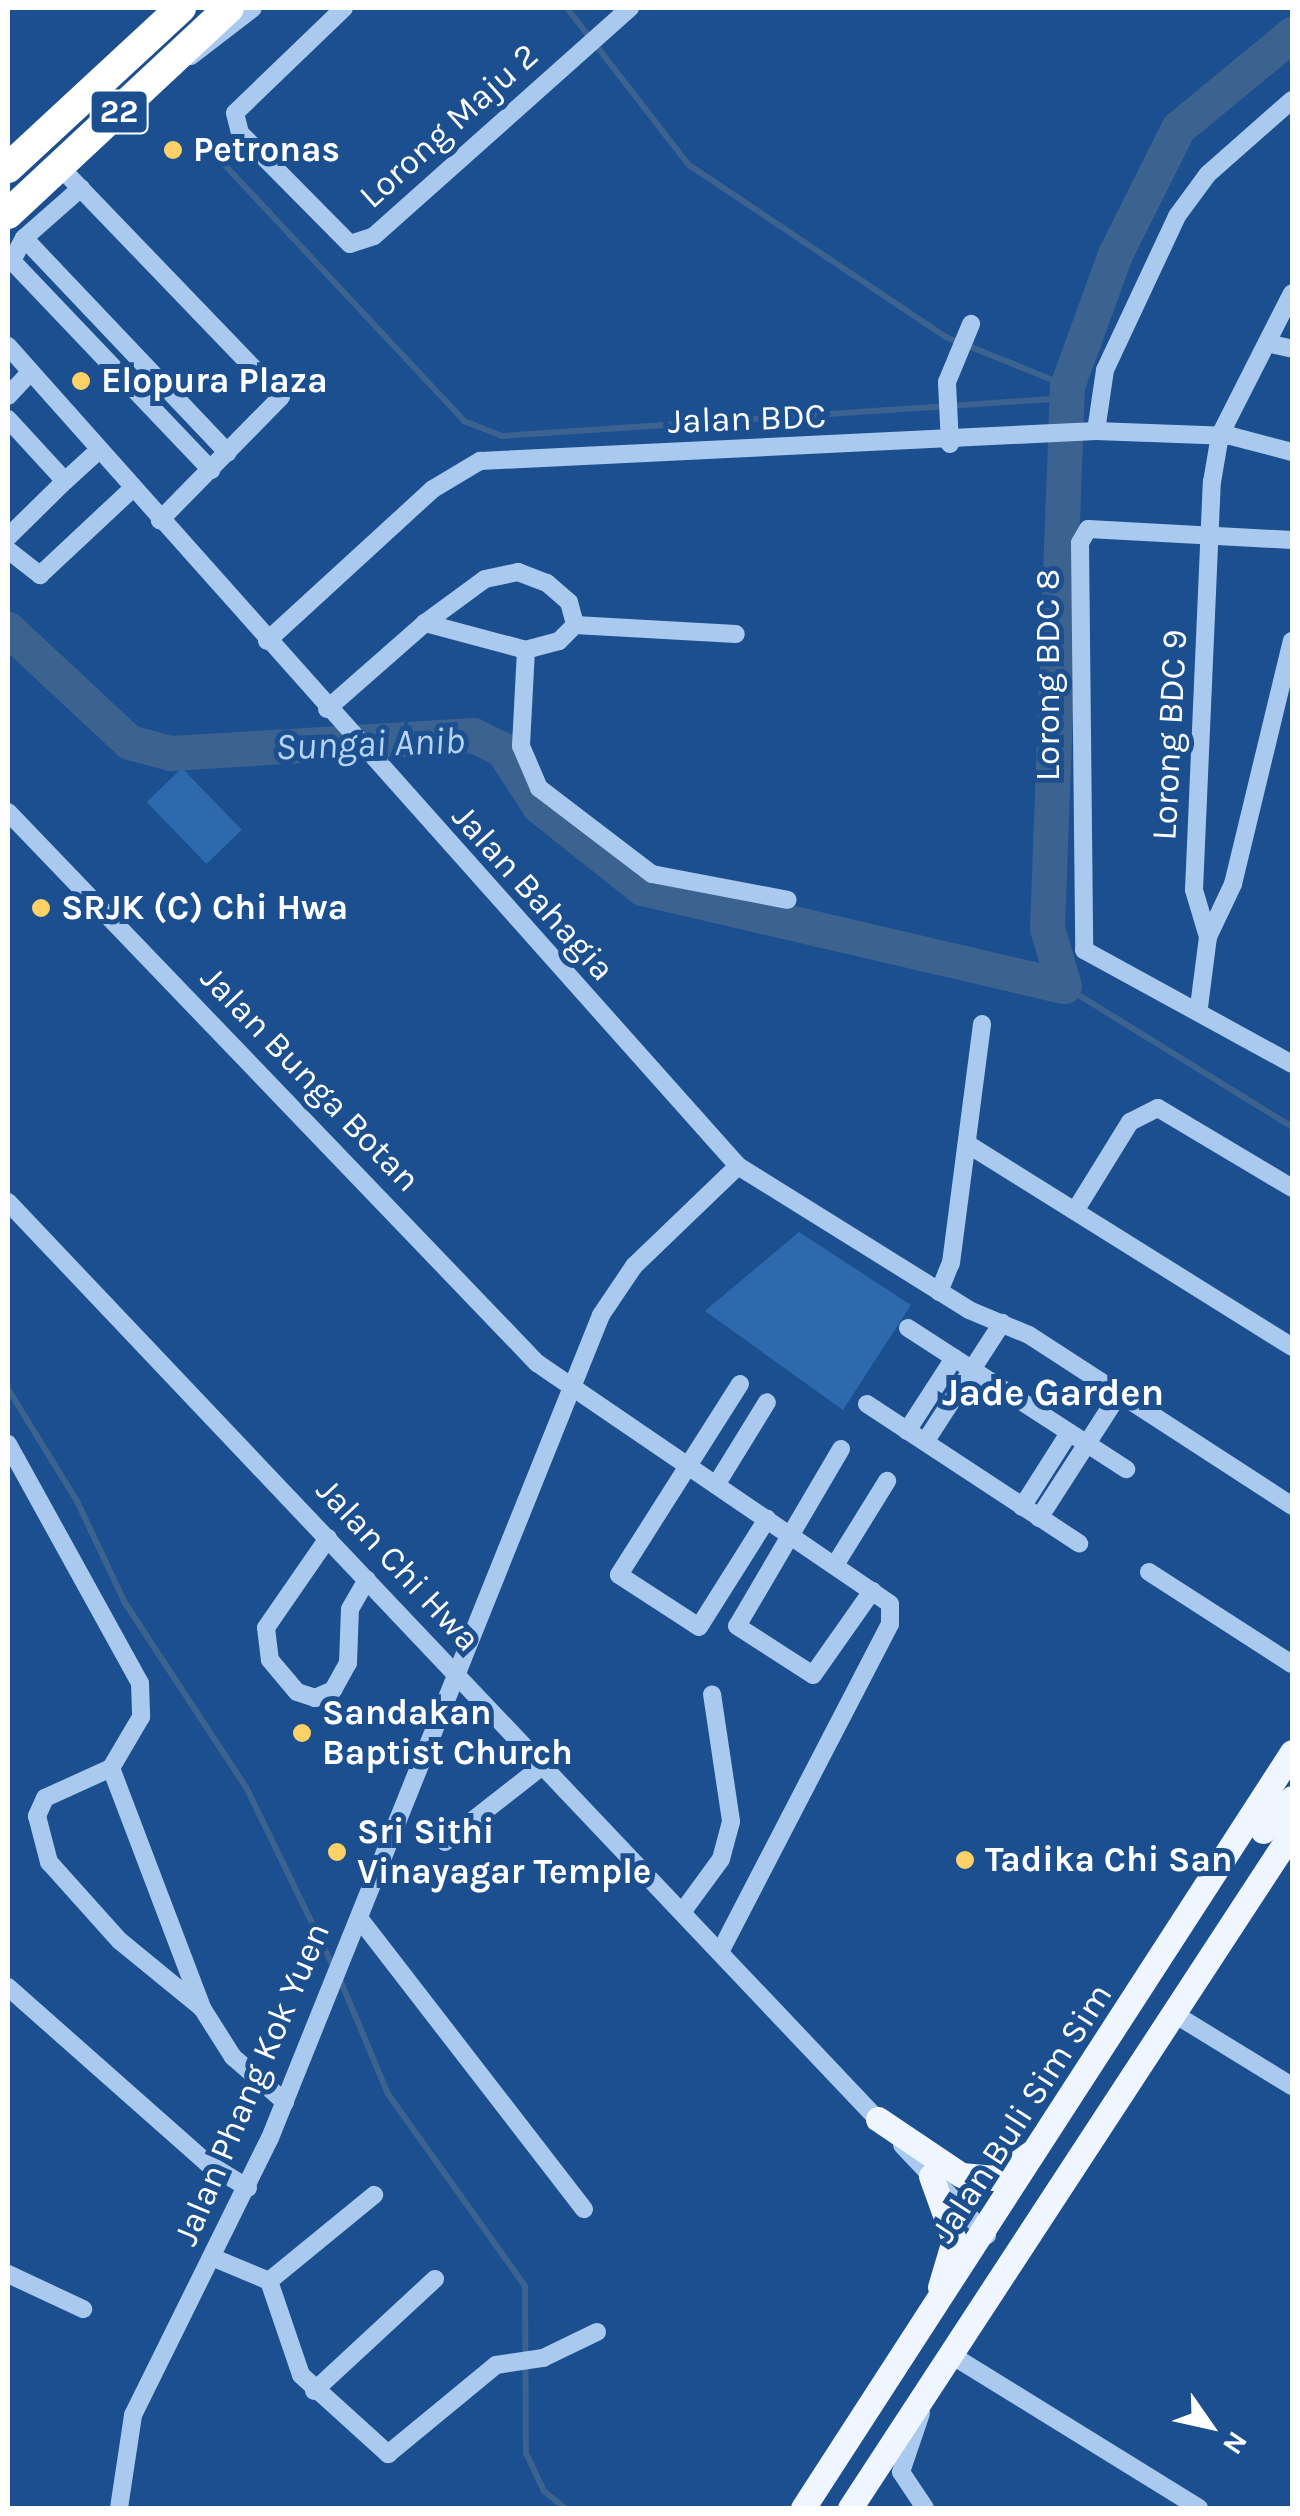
<!DOCTYPE html>
<html>
<head>
<meta charset="utf-8">
<style>
  body { margin:0 }
  #map { position:relative; width:1300px; height:2516px; overflow:hidden; background:#1b4f8f; font-family:Karla,sans-serif }
  div>[style] { position:absolute }
  [style*='--x'] { left:calc(var(--x)*1px); top:calc(var(--y)*1px); width:calc(var(--w)*1px); rotate:calc(var(--a)*1deg) }
  .green>* { inset:0; background:#2e69ad; transform-origin:0 0 }
  .stream>* { height:6px; margin:-3px; padding:0 3px; transform-origin:3px; border-radius:3px; background:#3c6290 }
  .river>* { height:35px; margin:-17.5px; padding:0 17.5px; transform-origin:17.5px; border-radius:17.5px; background:#3c6290 }
  .minor>* { height:18px; margin:-9px; padding:0 9px; transform-origin:9px; border-radius:9px; background:#a9c9ee }
  .major>* { height:25px; margin:-12.5px; padding:0 12.5px; transform-origin:12.5px; border-radius:12.5px; background:#f0f6ff }
  .highway>* { height:30px; margin:-15px; padding:0 15px; transform-origin:15px; border-radius:15px; background:#fff }
  .dots>* { width:28px; height:28px; translate:-50% -50%; box-sizing:border-box; border:5px solid #1b4f8f; border-radius:50% }
  span { translate:-50% -50%; white-space:nowrap; text-align:center; line-height:1.15; -webkit-text-stroke:10px #1b4f8f; paint-order:stroke }
  .shield-label span { padding:2px 8px; background:#1b4f8f; border:2px solid; border-radius:8px; -webkit-text-stroke-width:0 }
  .shield-label { font-size:32px; color:#fff; font-weight:700 }
  .street-label { font-size:35px; color:#fff }
  .poi-label { font-size:35px; color:#fff; font-weight:700 }
  .left { translate:0 -50%; text-align:left }
  .water-label { font-size:38px; color:#b5d3f5; font-style:italic }
  .neighbourhood-label { font-size:38px; color:#fff; font-weight:700 }
  .frame { position:absolute; inset:0; border:10px solid #fff; pointer-events:none }
  .north { position:absolute; left:1160px; top:2376px; width:100px; height:100px; -webkit-text-stroke:8px #1b4f8f; paint-order:stroke; rotate:124deg; font-size:28px; font-weight:700; line-height:40px; text-align:center; color:#fff }
  .north::after { content:''; display:block; margin:auto; width:35px; height:45px; background:#fff; clip-path:polygon(50% 0,100% 100%,50% 72%,0 100%) }
</style>
</head>
<body>
<div id="map">
  <div class="green">
    <i style="left:182px;top:768px;width:86px;height:49px;rotate:46deg"></i>
    <i style="clip-path:polygon(799px 1232px,911px 1305px,843px 1410px,705px 1311px)"></i>
  </div>
  <div class="stream">
    <i style="--x:567;--y:8;--w:199;--a:52.2"></i>
    <i style="--x:689;--y:165;--w:309;--a:33.8"></i>
    <i style="--x:946;--y:337;--w:131;--a:22"></i>
    <i style="--x:221;--y:161;--w:356;--a:46.9"></i>
    <i style="--x:464;--y:421;--w:41;--a:21.5"></i>
    <i style="--x:502;--y:436;--w:565;--a:-3.85"></i>
    <i style="--x:1064;--y:986;--w:268;--a:31.7"></i>
    <i style="--x:8;--y:1389;--w:132;--a:58.4"></i>
    <i style="--x:77;--y:1501;--w:113;--a:64.8"></i>
    <i style="--x:125;--y:1603;--w:220;--a:56.7"></i>
    <i style="--x:246;--y:1787;--w:199;--a:64.1"></i>
    <i style="--x:339;--y:1977;--w:127;--a:67.3"></i>
    <i style="--x:388;--y:2094;--w:236;--a:54.5"></i>
    <i style="--x:525;--y:2286;--w:167;--a:89.7"></i>
    <i style="--x:526;--y:2453;--w:42;--a:64.7"></i>
    <i style="--x:544;--y:2491;--w:27;--a:39"></i>
  </div>
  <div class="river">
    <i style="--x:8;--y:629;--w:166;--a:43"></i>
    <i style="--x:129;--y:742;--w:42;--a:15"></i>
    <i style="--x:170;--y:753;--w:304;--a:-3.4"></i>
    <i style="--x:473;--y:735;--w:32;--a:26"></i>
    <i style="--x:502;--y:749;--w:68;--a:57"></i>
    <i style="--x:539;--y:806;--w:132;--a:38.5"></i>
    <i style="--x:642;--y:888;--w:433;--a:13.1"></i>
    <i style="--x:1064;--y:986;--w:60;--a:-106.3"></i>
    <i style="--x:1047;--y:928;--w:542;--a:-87.89"></i>
    <i style="--x:1067;--y:386;--w:140;--a:-70"></i>
    <i style="--x:1115;--y:254;--w:141;--a:-63.4"></i>
    <i style="--x:1178;--y:128;--w:148;--a:-39.5"></i>
  </div>
  <div class="minor">
    <i style="--x:344;--y:8;--w:151;--a:136.1"></i>
    <i style="--x:235;--y:113;--w:21;--a:76"></i>
    <i style="--x:240;--y:133;--w:156;--a:45.3"></i>
    <i style="--x:350;--y:244;--w:25;--a:-18"></i>
    <i style="--x:374;--y:236;--w:343;--a:-41.7"></i>
    <i style="--x:191;--y:56;--w:78;--a:-37.7"></i>
    <i style="--x:59;--y:166;--w:320;--a:46.1"></i>
    <i style="--x:281;--y:397;--w:173;--a:134.5"></i>
    <i style="--x:81;--y:188;--w:76;--a:138.7"></i>
    <i style="--x:24;--y:238;--w:26;--a:118"></i>
    <i style="--x:12;--y:261;--w:289;--a:46.4"></i>
    <i style="--x:24;--y:238;--w:296;--a:46.5"></i>
    <i style="--x:1267;--y:343;--w:26;--a:13"></i>
    <i style="--x:8;--y:346;--w:1098;--a:48.32"></i>
    <i style="--x:738;--y:1166;--w:272;--a:31.9"></i>
    <i style="--x:969;--y:1310;--w:65;--a:22.6"></i>
    <i style="--x:1029;--y:1335;--w:314;--a:33"></i>
    <i style="--x:8;--y:396;--w:33;--a:-47"></i>
    <i style="--x:8;--y:419;--w:84;--a:47.4"></i>
    <i style="--x:65;--y:481;--w:46;--a:-42.4"></i>
    <i style="--x:1096;--y:431;--w:62;--a:-81.6"></i>
    <i style="--x:1105;--y:370;--w:170;--a:-64.9"></i>
    <i style="--x:1177;--y:216;--w:52;--a:-53.6"></i>
    <i style="--x:1208;--y:174;--w:112;--a:-41.4"></i>
    <i style="--x:950;--y:444;--w:62;--a:-92.8"></i>
    <i style="--x:947;--y:382;--w:63;--a:-67.5"></i>
    <i style="--x:8;--y:537;--w:80;--a:-44.5"></i>
    <i style="--x:1292;--y:540;--w:204;--a:-176.9"></i>
    <i style="--x:1088;--y:529;--w:16;--a:120"></i>
    <i style="--x:1080;--y:543;--w:407;--a:89.4"></i>
    <i style="--x:1084;--y:950;--w:237;--a:28.7"></i>
    <i style="--x:8;--y:550;--w:41;--a:38"></i>
    <i style="--x:40;--y:575;--w:127;--a:-43.1"></i>
    <i style="--x:575;--y:625;--w:161;--a:3.2"></i>
    <i style="--x:267;--y:641;--w:225;--a:-42.5"></i>
    <i style="--x:433;--y:489;--w:55;--a:-30.8"></i>
    <i style="--x:480;--y:461;--w:617;--a:-2.79"></i>
    <i style="--x:1096;--y:431;--w:135;--a:2.1"></i>
    <i style="--x:1231;--y:436;--w:63;--a:14.7"></i>
    <i style="--x:526;--y:650;--w:96;--a:93"></i>
    <i style="--x:521;--y:746;--w:46;--a:66.8"></i>
    <i style="--x:539;--y:788;--w:142;--a:37.3"></i>
    <i style="--x:652;--y:874;--w:138;--a:10.8"></i>
    <i style="--x:327;--y:709;--w:130;--a:-41.3"></i>
    <i style="--x:425;--y:623;--w:74;--a:-36.3"></i>
    <i style="--x:485;--y:579;--w:34;--a:-12"></i>
    <i style="--x:518;--y:572;--w:31;--a:21"></i>
    <i style="--x:547;--y:583;--w:29;--a:41"></i>
    <i style="--x:569;--y:602;--w:24;--a:75"></i>
    <i style="--x:575;--y:625;--w:23;--a:135"></i>
    <i style="--x:559;--y:641;--w:34;--a:165"></i>
    <i style="--x:526;--y:650;--w:105;--a:-165"></i>
    <i style="--x:8;--y:812;--w:764;--a:46.17"></i>
    <i style="--x:537;--y:1363;--w:427;--a:34.3"></i>
    <i style="--x:890;--y:1604;--w:20;--a:90"></i>
    <i style="--x:890;--y:1624;--w:367;--a:117.4"></i>
    <i style="--x:1208;--y:937;--w:49;--a:-106.6"></i>
    <i style="--x:1194;--y:890;--w:408;--a:-87.5"></i>
    <i style="--x:1212;--y:482;--w:48;--a:-80.3"></i>
    <i style="--x:1220;--y:435;--w:159;--a:-63.1"></i>
    <i style="--x:1199;--y:1007;--w:71;--a:-82.7"></i>
    <i style="--x:1208;--y:937;--w:59;--a:-64.7"></i>
    <i style="--x:1233;--y:884;--w:250;--a:-76.4"></i>
    <i style="--x:969;--y:1145;--w:381;--a:32"></i>
    <i style="--x:8;--y:1202;--w:1273;--a:46.53"></i>
    <i style="--x:1075;--y:1211;--w:105;--a:-58.3"></i>
    <i style="--x:1130;--y:1122;--w:31;--a:-27"></i>
    <i style="--x:1158;--y:1108;--w:156;--a:30.8"></i>
    <i style="--x:939;--y:1292;--w:31;--a:-68"></i>
    <i style="--x:951;--y:1263;--w:241;--a:-82.6"></i>
    <i style="--x:908;--y:1328;--w:260;--a:32.9"></i>
    <i style="--x:740;--y:1384;--w:226;--a:122.4"></i>
    <i style="--x:619;--y:1575;--w:95;--a:33"></i>
    <i style="--x:699;--y:1627;--w:128;--a:-57.8"></i>
    <i style="--x:867;--y:1404;--w:254;--a:33.3"></i>
    <i style="--x:907;--y:1431;--w:87;--a:-57.2"></i>
    <i style="--x:925;--y:1442;--w:142;--a:-57.1"></i>
    <i style="--x:8;--y:1444;--w:273;--a:61.1"></i>
    <i style="--x:140;--y:1683;--w:34;--a:88"></i>
    <i style="--x:141;--y:1717;--w:59;--a:120.5"></i>
    <i style="--x:841;--y:1449;--w:205;--a:120.4"></i>
    <i style="--x:737;--y:1626;--w:90;--a:32.8"></i>
    <i style="--x:813;--y:1675;--w:103;--a:-54.9"></i>
    <i style="--x:716;--y:1485;--w:97;--a:-58.4"></i>
    <i style="--x:1022;--y:1507;--w:88;--a:-57.6"></i>
    <i style="--x:1039;--y:1518;--w:148;--a:-57.2"></i>
    <i style="--x:328;--y:1538;--w:109;--a:124.6"></i>
    <i style="--x:266;--y:1628;--w:32;--a:83"></i>
    <i style="--x:270;--y:1660;--w:42;--a:49.8"></i>
    <i style="--x:297;--y:1692;--w:19;--a:18"></i>
    <i style="--x:315;--y:1698;--w:20;--a:-24"></i>
    <i style="--x:333;--y:1690;--w:31;--a:-61"></i>
    <i style="--x:348;--y:1663;--w:54;--a:-87.9"></i>
    <i style="--x:350;--y:1609;--w:34;--a:-60"></i>
    <i style="--x:835;--y:1565;--w:99;--a:-58.2"></i>
    <i style="--x:1149;--y:1572;--w:170;--a:32.8"></i>
    <i style="--x:111;--y:1768;--w:257;--a:69.2"></i>
    <i style="--x:202;--y:2008;--w:58;--a:57.7"></i>
    <i style="--x:233;--y:2057;--w:69;--a:40.9"></i>
    <i style="--x:111;--y:1768;--w:72;--a:155.6"></i>
    <i style="--x:45;--y:1798;--w:20;--a:114"></i>
    <i style="--x:37;--y:1816;--w:48;--a:75.4"></i>
    <i style="--x:49;--y:1862;--w:106;--a:48.1"></i>
    <i style="--x:120;--y:1941;--w:106;--a:39.3"></i>
    <i style="--x:445;--y:1842;--w:127;--a:-38"></i>
    <i style="--x:683;--y:1911;--w:64;--a:-53.8"></i>
    <i style="--x:721;--y:1859;--w:39;--a:-75"></i>
    <i style="--x:731;--y:1821;--w:128;--a:-98.5"></i>
    <i style="--x:359;--y:1918;--w:368;--a:52.3"></i>
    <i style="--x:8;--y:1987;--w:266;--a:41.5"></i>
    <i style="--x:207;--y:2163;--w:48;--a:31.4"></i>
    <i style="--x:1176;--y:2015;--w:136;--a:31.5"></i>
    <i style="--x:902;--y:2145;--w:124;--a:46.6"></i>
    <i style="--x:214;--y:2258;--w:60;--a:22.7"></i>
    <i style="--x:269;--y:2281;--w:99;--a:71.2"></i>
    <i style="--x:301;--y:2375;--w:118;--a:42.2"></i>
    <i style="--x:388;--y:2454;--w:140;--a:-39.5"></i>
    <i style="--x:496;--y:2365;--w:48;--a:-8.5"></i>
    <i style="--x:543;--y:2358;--w:60;--a:-25.7"></i>
    <i style="--x:8;--y:2274;--w:83;--a:25"></i>
    <i style="--x:269;--y:2281;--w:136;--a:-39.3"></i>
    <i style="--x:953;--y:2356;--w:289;--a:31.7"></i>
    <i style="--x:314;--y:2391;--w:165;--a:-42.8"></i>
    <i style="--x:921;--y:2413;--w:62;--a:108.7"></i>
    <i style="--x:901;--y:2472;--w:43;--a:56.3"></i>
    <i style="--x:119;--y:2508;--w:94;--a:-81.4"></i>
    <i style="--x:133;--y:2415;--w:309;--a:-63.7"></i>
    <i style="--x:270;--y:2138;--w:887;--a:-68.09"></i>
    <i style="--x:601;--y:1315;--w:59;--a:-56"></i>
    <i style="--x:634;--y:1266;--w:144;--a:-43.9"></i>
  </div>
  <div class="major">
    <i style="--x:1263;--y:1831;--w:44;--a:-48.7"></i>
    <i style="--x:878;--y:2119;--w:100;--a:34"></i>
    <i style="--x:961;--y:2175;--w:34;--a:5"></i>
    <i style="--x:995;--y:2178;--w:44;--a:-34.8"></i>
    <i style="--x:931;--y:2176;--w:68;--a:70.2"></i>
    <i style="--x:954;--y:2240;--w:49;--a:106.6"></i>
    <i style="--x:803;--y:2508;--w:900;--a:-57.1"></i>
    <i style="--x:850;--y:2508;--w:808;--a:-56.82"></i>
  </div>
  <div class="highway">
    <i style="--x:8;--y:168;--w:236;--a:-42.8"></i>
    <i style="--x:8;--y:214;--w:302;--a:-43"></i>
  </div>
  <div class="dots">
    <i style="left:173px;top:150px;background:#ffd166"></i>
    <i style="left:81px;top:381px;background:#ffd166"></i>
    <i style="left:41px;top:908px;background:#ffd166"></i>
    <i style="left:302px;top:1733px;background:#ffd166"></i>
    <i style="left:337px;top:1852px;background:#ffd166"></i>
    <i style="left:965px;top:1860px;background:#ffd166"></i>
  </div>
  <div class="shield-label">
    <span style="left:119px;top:112px">22</span>
  </div>
  <div class="street-label">
    <span style="left:449px;top:126px;rotate:-42deg">Lorong Maju 2</span>
    <span style="left:747px;top:419px;rotate:-2deg">Jalan BDC</span>
    <span style="left:1048px;top:675px;rotate:-90deg">Lorong BDC 8</span>
    <span style="left:1170px;top:735px;rotate:-87deg">Lorong BDC 9</span>
    <span style="left:533px;top:893px;rotate:48deg">Jalan Bahagia</span>
    <span style="left:310px;top:1079px;rotate:46deg">Jalan Bunga Botan</span>
    <span style="left:398px;top:1565px;rotate:47deg">Jalan Chi Hwa</span>
    <span style="left:252px;top:2084px;rotate:-67deg">Jalan Phang Kok Yuen</span>
    <span style="left:1022px;top:2113px;rotate:-57deg">Jalan Buli Sim Sim</span>
  </div>
  <div class="poi-label">
    <span class="left" style="left:193px;top:150px">Petronas</span>
    <span class="left" style="left:101px;top:381px">Elopura Plaza</span>
    <span class="left" style="left:61px;top:908px">SRJK (C) Chi Hwa</span>
    <span class="left" style="left:322px;top:1733px">Sandakan<br>Baptist Church</span>
    <span class="left" style="left:357px;top:1852px">Sri Sithi<br>Vinayagar Temple</span>
    <span class="left" style="left:985px;top:1860px">Tadika Chi San</span>
  </div>
  <div class="water-label">
    <span style="left:370px;top:744px;rotate:-2deg">Sungai Anib</span>
  </div>
  <div class="neighbourhood-label">
    <span style="left:1053px;top:1393px">Jade Garden</span>
  </div>
  <div class="frame"></div>
  <div class="north">N</div>
</div>
</body>
</html>
